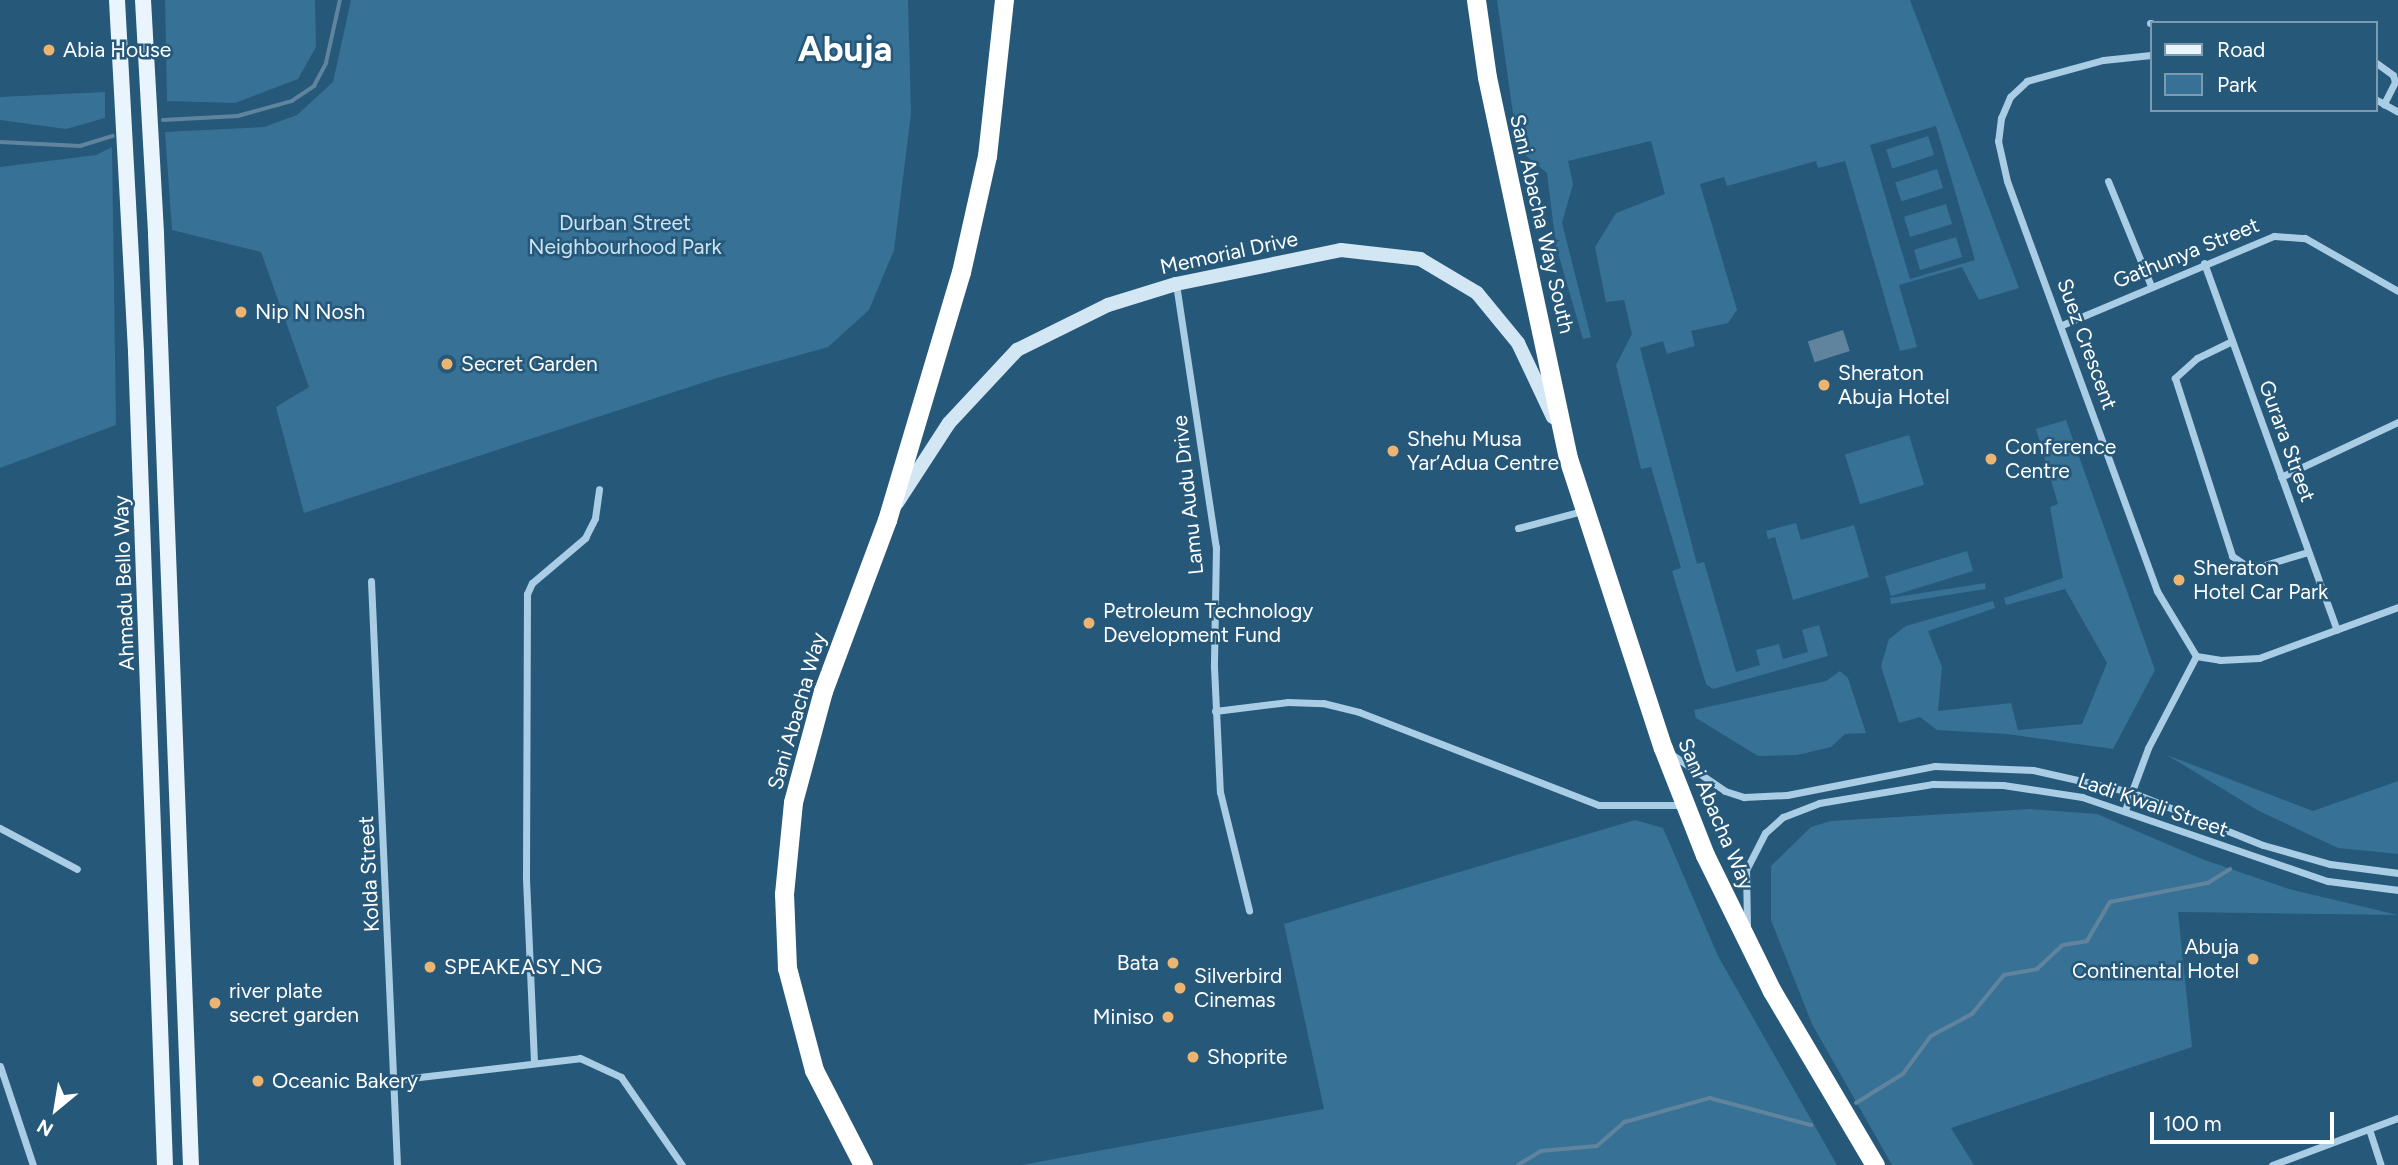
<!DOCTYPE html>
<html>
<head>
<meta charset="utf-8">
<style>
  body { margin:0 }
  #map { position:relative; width:2398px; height:1165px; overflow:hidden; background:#26587a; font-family:Figtree,sans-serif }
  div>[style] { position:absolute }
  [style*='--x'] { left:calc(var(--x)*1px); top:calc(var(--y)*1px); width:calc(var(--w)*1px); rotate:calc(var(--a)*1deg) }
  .green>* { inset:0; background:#377195; transform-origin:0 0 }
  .water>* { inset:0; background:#60849d; transform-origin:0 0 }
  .stream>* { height:3.5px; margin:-1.75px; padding:0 1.75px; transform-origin:1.75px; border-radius:1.75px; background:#60849d }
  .street>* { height:7px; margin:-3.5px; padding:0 3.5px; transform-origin:3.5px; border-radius:3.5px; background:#a9cde4 }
  .secondary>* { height:14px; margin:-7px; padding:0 7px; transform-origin:7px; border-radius:7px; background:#d2e6f4 }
  .primary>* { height:16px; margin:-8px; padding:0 8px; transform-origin:8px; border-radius:8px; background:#e9f4fc }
  .highway>* { height:19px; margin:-9.5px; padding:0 9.5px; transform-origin:9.5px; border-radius:9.5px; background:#fff }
  .dots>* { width:19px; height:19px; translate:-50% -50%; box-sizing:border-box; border:4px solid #26587a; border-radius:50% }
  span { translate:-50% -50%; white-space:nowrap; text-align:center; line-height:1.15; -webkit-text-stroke:5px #26587a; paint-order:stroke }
  .poi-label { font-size:21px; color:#fff }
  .left { translate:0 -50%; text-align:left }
  .right { translate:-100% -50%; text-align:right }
  .park-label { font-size:21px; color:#cce4f3 }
  .street-label { font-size:21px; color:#fff }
  .town-label { font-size:35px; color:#fff; font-weight:700 }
  .legend { position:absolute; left:2150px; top:21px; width:228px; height:91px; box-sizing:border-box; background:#26587a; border:2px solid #7d9baf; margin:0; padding:9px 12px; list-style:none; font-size:21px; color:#fff }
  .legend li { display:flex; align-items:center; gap:14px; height:35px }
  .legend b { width:35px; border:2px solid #7d9baf }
  .north { position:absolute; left:21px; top:1074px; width:70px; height:70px; -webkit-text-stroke:5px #26587a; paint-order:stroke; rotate:210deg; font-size:19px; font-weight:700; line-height:28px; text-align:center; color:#fff }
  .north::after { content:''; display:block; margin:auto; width:24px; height:32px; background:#fff; clip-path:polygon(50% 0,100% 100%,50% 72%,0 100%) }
  .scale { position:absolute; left:2150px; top:1112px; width:184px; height:32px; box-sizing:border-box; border:4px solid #fff; border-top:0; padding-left:9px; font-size:21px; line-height:24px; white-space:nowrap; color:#fff; -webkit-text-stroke:5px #26587a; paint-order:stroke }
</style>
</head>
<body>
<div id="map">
  <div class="green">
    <i style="clip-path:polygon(165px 0,315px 0,316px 47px,298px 79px,235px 103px,167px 101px)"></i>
    <i style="clip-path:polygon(351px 0,908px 0,911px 114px,894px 250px,869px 310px,828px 347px,717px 378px,304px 513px,276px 407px,309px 387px,261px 252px,172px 230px,165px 132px,264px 127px,297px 115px,333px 82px)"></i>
    <i style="clip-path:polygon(evenodd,1497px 0,1910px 0,2019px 288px,1979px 300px,1962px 267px,1899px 285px,1917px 347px,1900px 351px,1845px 161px,1818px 168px,1816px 161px,1727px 186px,1724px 177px,1700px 184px,1737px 310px,1728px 323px,1691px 331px,1695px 346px,1667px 354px,1663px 341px,1640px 348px,1697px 564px,1704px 562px,1736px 672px,1760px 665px,1756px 650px,1779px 644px,1783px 659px,1808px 652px,1802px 630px,1819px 625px,1828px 656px,1713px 689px,1706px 684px,1672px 571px,1681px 568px,1651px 467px,1641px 469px,1616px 365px,1632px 334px,1624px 300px,1606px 302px,1595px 247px,1616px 213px,1665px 194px,1651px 141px,1568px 161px,1573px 184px,1562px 223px,1591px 337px,1583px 339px,1556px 246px,1547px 173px,1518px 149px,1497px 0,1936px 126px,1975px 260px,1910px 279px,1870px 145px,1936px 126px)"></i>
    <i style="clip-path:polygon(105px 92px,105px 118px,66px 129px,0 120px,0 97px)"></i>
    <i style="left:1928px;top:136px;width:20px;height:44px;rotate:72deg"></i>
    <i style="clip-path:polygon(112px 147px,116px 425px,0 468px,0 167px,96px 155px)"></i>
    <i style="left:1937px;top:169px;width:20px;height:44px;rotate:72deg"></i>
    <i style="left:1946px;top:204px;width:21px;height:44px;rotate:73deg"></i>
    <i style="left:1956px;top:237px;width:21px;height:44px;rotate:73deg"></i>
    <i style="clip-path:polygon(2066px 420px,2155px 670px,2113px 749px,2007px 734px,1937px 730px,1920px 717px,1899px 723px,1881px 666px,1889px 639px,1906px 626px,1993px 601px,1995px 608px,1928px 631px,1942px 667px,1938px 711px,2011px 703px,2018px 730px,2082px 724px,2107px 663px,2065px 589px,2006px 605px,2004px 598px,2063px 578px,2050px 507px,2058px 504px,2036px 429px)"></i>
    <i style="left:1909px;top:435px;width:52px;height:67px;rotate:73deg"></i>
    <i style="clip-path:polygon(1796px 523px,1801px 540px,1854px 525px,1869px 577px,1793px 600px,1775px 537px,1768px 539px,1766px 531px)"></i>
    <i style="left:1967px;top:551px;width:21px;height:86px;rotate:73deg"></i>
    <i style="left:1985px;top:583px;width:6px;height:96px;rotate:81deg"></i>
    <i style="clip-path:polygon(1840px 671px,1848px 678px,1866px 733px,1845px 734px,1831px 747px,1797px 755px,1758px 756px,1696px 718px,1694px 710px,1826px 681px)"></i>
    <i style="clip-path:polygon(2167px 755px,2313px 811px,2398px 781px,2398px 854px,2338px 848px,2259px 811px)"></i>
    <i style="clip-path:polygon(2030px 809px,2097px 814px,2202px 859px,2289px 889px,2398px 915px,2178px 912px,2192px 1047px,1951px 1128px,1974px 1165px,1892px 1165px,1812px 1024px,1771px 920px,1771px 866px,1811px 827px,1831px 821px)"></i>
    <i style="clip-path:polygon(1635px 820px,1663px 828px,1718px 956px,1837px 1165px,1022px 1165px,1324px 1109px,1284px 924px)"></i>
  </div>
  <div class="water">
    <i style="left:1843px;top:330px;width:22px;height:37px;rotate:72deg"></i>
  </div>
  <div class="stream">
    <i style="--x:163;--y:120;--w:75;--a:-3.1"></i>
    <i style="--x:238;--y:116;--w:56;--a:-15.5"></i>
    <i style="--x:292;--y:101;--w:27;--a:-34"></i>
    <i style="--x:314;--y:86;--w:26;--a:-62"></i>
    <i style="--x:326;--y:63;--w:65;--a:-77.5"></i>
    <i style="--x:0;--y:142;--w:80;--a:2.9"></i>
    <i style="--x:80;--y:146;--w:34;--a:-17"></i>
    <i style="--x:1856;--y:1103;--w:55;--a:-31.7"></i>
    <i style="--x:1903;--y:1074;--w:47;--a:-53.6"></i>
    <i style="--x:1931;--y:1036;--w:47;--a:-28.2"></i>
    <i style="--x:1972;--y:1014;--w:50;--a:-50.6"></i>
    <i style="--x:2004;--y:975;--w:34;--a:-10"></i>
    <i style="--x:2037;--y:969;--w:35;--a:-43"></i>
    <i style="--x:2063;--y:945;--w:24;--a:-9"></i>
    <i style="--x:2087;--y:941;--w:45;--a:-59.5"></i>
    <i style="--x:2110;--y:902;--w:100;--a:-11"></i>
    <i style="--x:2208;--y:883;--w:26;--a:-32"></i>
    <i style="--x:1518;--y:1165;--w:27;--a:-31"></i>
    <i style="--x:1541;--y:1151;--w:56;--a:-5.1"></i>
    <i style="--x:1597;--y:1146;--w:37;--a:-41"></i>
    <i style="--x:1625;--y:1122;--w:88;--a:-15.8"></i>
    <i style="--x:1710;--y:1098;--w:105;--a:15"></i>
  </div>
  <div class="street">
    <i style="--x:2150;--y:23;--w:1;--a:0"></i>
    <i style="--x:2151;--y:55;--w:48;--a:174.1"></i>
    <i style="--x:2103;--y:60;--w:79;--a:164.6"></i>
    <i style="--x:2027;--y:81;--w:23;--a:137"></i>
    <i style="--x:2010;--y:97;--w:23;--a:113"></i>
    <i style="--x:2001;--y:118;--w:23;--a:97"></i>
    <i style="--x:1998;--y:141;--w:41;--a:77.3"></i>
    <i style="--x:2007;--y:181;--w:437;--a:69.9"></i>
    <i style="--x:2157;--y:591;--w:76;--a:59"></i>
    <i style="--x:2196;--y:656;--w:24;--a:9"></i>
    <i style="--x:2220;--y:660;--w:39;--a:-3"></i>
    <i style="--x:2259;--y:658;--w:148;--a:-20.1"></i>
    <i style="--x:2375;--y:62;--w:22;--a:36"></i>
    <i style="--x:2393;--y:75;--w:7;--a:74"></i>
    <i style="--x:2395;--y:82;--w:25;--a:117"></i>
    <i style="--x:2375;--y:99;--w:26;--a:29"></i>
    <i style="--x:2108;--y:181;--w:113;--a:67.7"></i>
    <i style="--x:2204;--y:263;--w:390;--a:70.1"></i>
    <i style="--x:1176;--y:284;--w:266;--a:81.4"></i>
    <i style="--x:1216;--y:547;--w:120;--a:91"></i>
    <i style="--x:1214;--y:667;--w:125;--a:87.3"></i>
    <i style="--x:1220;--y:792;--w:122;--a:76.2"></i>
    <i style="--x:2062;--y:325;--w:230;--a:-22.8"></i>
    <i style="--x:2274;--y:236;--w:31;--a:4"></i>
    <i style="--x:2305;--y:238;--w:107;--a:29.7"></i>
    <i style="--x:2232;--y:341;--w:39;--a:154"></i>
    <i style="--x:2197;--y:358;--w:30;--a:138"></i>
    <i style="--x:2175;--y:378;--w:187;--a:72.2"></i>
    <i style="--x:2232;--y:556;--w:23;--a:34"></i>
    <i style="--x:2251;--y:569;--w:59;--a:-16.6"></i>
    <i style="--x:2281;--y:477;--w:129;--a:-25.2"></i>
    <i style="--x:1518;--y:528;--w:66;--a:-14.9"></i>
    <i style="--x:371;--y:581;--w:585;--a:87.45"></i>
    <i style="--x:1215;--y:711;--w:74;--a:-7"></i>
    <i style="--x:1288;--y:702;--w:35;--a:2"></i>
    <i style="--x:1323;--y:703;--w:37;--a:14"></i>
    <i style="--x:1359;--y:712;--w:257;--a:21.2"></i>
    <i style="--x:1599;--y:805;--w:86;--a:0"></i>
    <i style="--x:1671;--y:754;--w:65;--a:34.4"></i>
    <i style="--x:1725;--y:791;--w:20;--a:18"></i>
    <i style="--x:1744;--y:797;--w:43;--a:-2.7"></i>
    <i style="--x:1787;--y:795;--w:151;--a:-11.1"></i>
    <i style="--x:1935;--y:766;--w:98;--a:2.3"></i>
    <i style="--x:2033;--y:770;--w:100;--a:12.7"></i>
    <i style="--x:2131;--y:792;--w:142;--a:21.9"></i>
    <i style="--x:2263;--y:845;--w:70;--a:15.8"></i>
    <i style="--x:2330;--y:864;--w:69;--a:7.5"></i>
    <i style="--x:2125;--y:810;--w:66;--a:-69.6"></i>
    <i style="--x:2148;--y:748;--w:104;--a:-62.4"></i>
    <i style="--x:0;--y:828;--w:87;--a:28"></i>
    <i style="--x:1747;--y:925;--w:55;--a:-91"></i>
    <i style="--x:1746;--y:870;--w:42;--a:-62.8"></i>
    <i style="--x:1765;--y:833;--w:24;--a:-42"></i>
    <i style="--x:1783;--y:817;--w:39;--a:-21"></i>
    <i style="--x:1819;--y:803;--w:116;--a:-9.5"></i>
    <i style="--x:1933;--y:784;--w:70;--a:0.8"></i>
    <i style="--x:2003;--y:785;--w:80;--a:8.6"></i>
    <i style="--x:2082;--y:797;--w:260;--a:18.9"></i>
    <i style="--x:2328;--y:881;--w:71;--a:7.3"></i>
    <i style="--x:534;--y:1062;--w:185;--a:-92.5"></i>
    <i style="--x:526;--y:877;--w:283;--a:-89.8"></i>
    <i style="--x:527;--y:594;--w:12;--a:-66"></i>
    <i style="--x:532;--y:583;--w:70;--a:-40.3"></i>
    <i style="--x:585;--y:538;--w:22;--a:-63"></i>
    <i style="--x:595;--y:518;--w:29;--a:-82"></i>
    <i style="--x:0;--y:1066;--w:104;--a:71.6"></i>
    <i style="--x:394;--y:1080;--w:187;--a:-6.7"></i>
    <i style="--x:580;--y:1058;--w:45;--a:24.9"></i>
    <i style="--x:621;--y:1077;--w:107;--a:55.3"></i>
    <i style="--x:2369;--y:1129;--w:38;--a:72"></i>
    <i style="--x:2272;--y:1165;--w:134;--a:-20.5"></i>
  </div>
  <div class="secondary">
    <i style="--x:897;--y:503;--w:95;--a:-57"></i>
    <i style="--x:949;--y:423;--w:100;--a:-47"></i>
    <i style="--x:1017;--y:350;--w:102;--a:-26.3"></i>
    <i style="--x:1108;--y:305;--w:71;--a:-17.2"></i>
    <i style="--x:1176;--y:284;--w:168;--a:-11.6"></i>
    <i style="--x:1341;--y:250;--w:80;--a:6.5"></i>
    <i style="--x:1420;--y:259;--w:66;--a:30.8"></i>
    <i style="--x:1477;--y:293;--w:65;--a:50.6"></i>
    <i style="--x:1518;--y:343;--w:82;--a:64.7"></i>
  </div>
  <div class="primary">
    <i style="--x:117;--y:0;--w:353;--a:86.9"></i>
    <i style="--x:136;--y:352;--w:814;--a:87.96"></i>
    <i style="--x:143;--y:0;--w:234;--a:86.8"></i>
    <i style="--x:156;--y:234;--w:932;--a:87.85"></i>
  </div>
  <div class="highway">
    <i style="--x:1476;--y:0;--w:78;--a:81.9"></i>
    <i style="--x:1487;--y:77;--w:390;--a:78"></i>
    <i style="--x:1568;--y:458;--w:305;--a:71.9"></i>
    <i style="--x:1663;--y:748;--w:115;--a:68.6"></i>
    <i style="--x:1705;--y:855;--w:152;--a:63.8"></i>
    <i style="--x:1772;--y:991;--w:202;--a:59.4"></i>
    <i style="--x:863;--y:1165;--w:107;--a:-117.3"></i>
    <i style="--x:814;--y:1070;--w:106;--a:-104.8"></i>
    <i style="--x:787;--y:968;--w:74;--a:-92.3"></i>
    <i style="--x:784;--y:894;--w:92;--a:-84.4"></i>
    <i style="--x:793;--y:802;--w:115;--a:-74.9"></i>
    <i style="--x:823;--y:691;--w:183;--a:-69.5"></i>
    <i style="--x:887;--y:520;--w:259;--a:-73.4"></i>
    <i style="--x:961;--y:272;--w:119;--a:-77.4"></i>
    <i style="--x:987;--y:156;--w:157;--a:-83.8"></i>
  </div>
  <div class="dots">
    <i style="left:49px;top:50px;background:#ecb46f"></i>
    <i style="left:241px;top:312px;background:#ecb46f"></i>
    <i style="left:447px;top:364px;background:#ecb46f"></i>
    <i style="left:1824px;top:385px;background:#ecb46f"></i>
    <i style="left:1393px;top:451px;background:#ecb46f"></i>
    <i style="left:1991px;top:459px;background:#ecb46f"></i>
    <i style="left:2179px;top:580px;background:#ecb46f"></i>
    <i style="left:1089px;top:623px;background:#ecb46f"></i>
    <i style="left:2253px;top:959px;background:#ecb46f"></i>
    <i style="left:1173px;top:963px;background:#ecb46f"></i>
    <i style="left:430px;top:967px;background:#ecb46f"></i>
    <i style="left:1180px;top:988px;background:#ecb46f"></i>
    <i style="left:215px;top:1003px;background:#ecb46f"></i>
    <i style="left:1168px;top:1017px;background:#ecb46f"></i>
    <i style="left:1193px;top:1057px;background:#ecb46f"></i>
    <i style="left:258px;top:1081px;background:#ecb46f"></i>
  </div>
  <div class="poi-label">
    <span class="left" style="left:63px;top:50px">Abia House</span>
    <span class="left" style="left:255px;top:312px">Nip N Nosh</span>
    <span class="left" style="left:461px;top:364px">Secret Garden</span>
    <span class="left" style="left:1838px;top:385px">Sheraton<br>Abuja Hotel</span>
    <span class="left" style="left:1407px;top:451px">Shehu Musa<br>Yar’Adua Centre</span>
    <span class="left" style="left:2005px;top:459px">Conference<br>Centre</span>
    <span class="left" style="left:2193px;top:580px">Sheraton<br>Hotel Car Park</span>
    <span class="left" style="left:1103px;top:623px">Petroleum Technology<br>Development Fund</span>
    <span class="right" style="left:2239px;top:959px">Abuja<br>Continental Hotel</span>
    <span class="right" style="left:1159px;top:963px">Bata</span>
    <span class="left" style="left:444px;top:967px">SPEAKEASY_NG</span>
    <span class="left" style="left:1194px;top:988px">Silverbird<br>Cinemas</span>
    <span class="left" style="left:229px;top:1003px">river plate<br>secret garden</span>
    <span class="right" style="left:1154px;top:1017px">Miniso</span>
    <span class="left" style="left:1207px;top:1057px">Shoprite</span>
    <span class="left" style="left:272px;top:1081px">Oceanic Bakery</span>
  </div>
  <div class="park-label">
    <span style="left:625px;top:235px">Durban Street<br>Neighbourhood Park</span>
  </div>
  <div class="street-label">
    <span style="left:1542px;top:224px;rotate:77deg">Sani Abacha Way South</span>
    <span style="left:1229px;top:253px;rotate:-12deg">Memorial Drive</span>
    <span style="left:2186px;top:253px;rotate:-22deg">Gathunya Street</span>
    <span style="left:2087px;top:344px;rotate:70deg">Suez Crescent</span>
    <span style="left:2287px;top:441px;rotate:70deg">Gurara Street</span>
    <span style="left:1188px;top:495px;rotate:-96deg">Lamu Audu Drive</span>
    <span style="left:124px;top:583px;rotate:-92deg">Ahmadu Bello Way</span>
    <span style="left:797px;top:711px;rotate:-74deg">Sani Abacha Way</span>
    <span style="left:2153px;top:805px;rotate:19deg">Ladi Kwali Street</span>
    <span style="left:1716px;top:814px;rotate:67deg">Sani Abacha Way</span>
    <span style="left:369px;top:874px;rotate:-93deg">Kolda Street</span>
  </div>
  <div class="town-label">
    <span style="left:845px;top:49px">Abuja</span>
  </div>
  <ul class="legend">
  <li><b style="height:9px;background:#e9f4fc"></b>Road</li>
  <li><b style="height:19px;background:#377195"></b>Park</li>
  </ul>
  <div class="north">N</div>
  <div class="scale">100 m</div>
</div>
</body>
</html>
